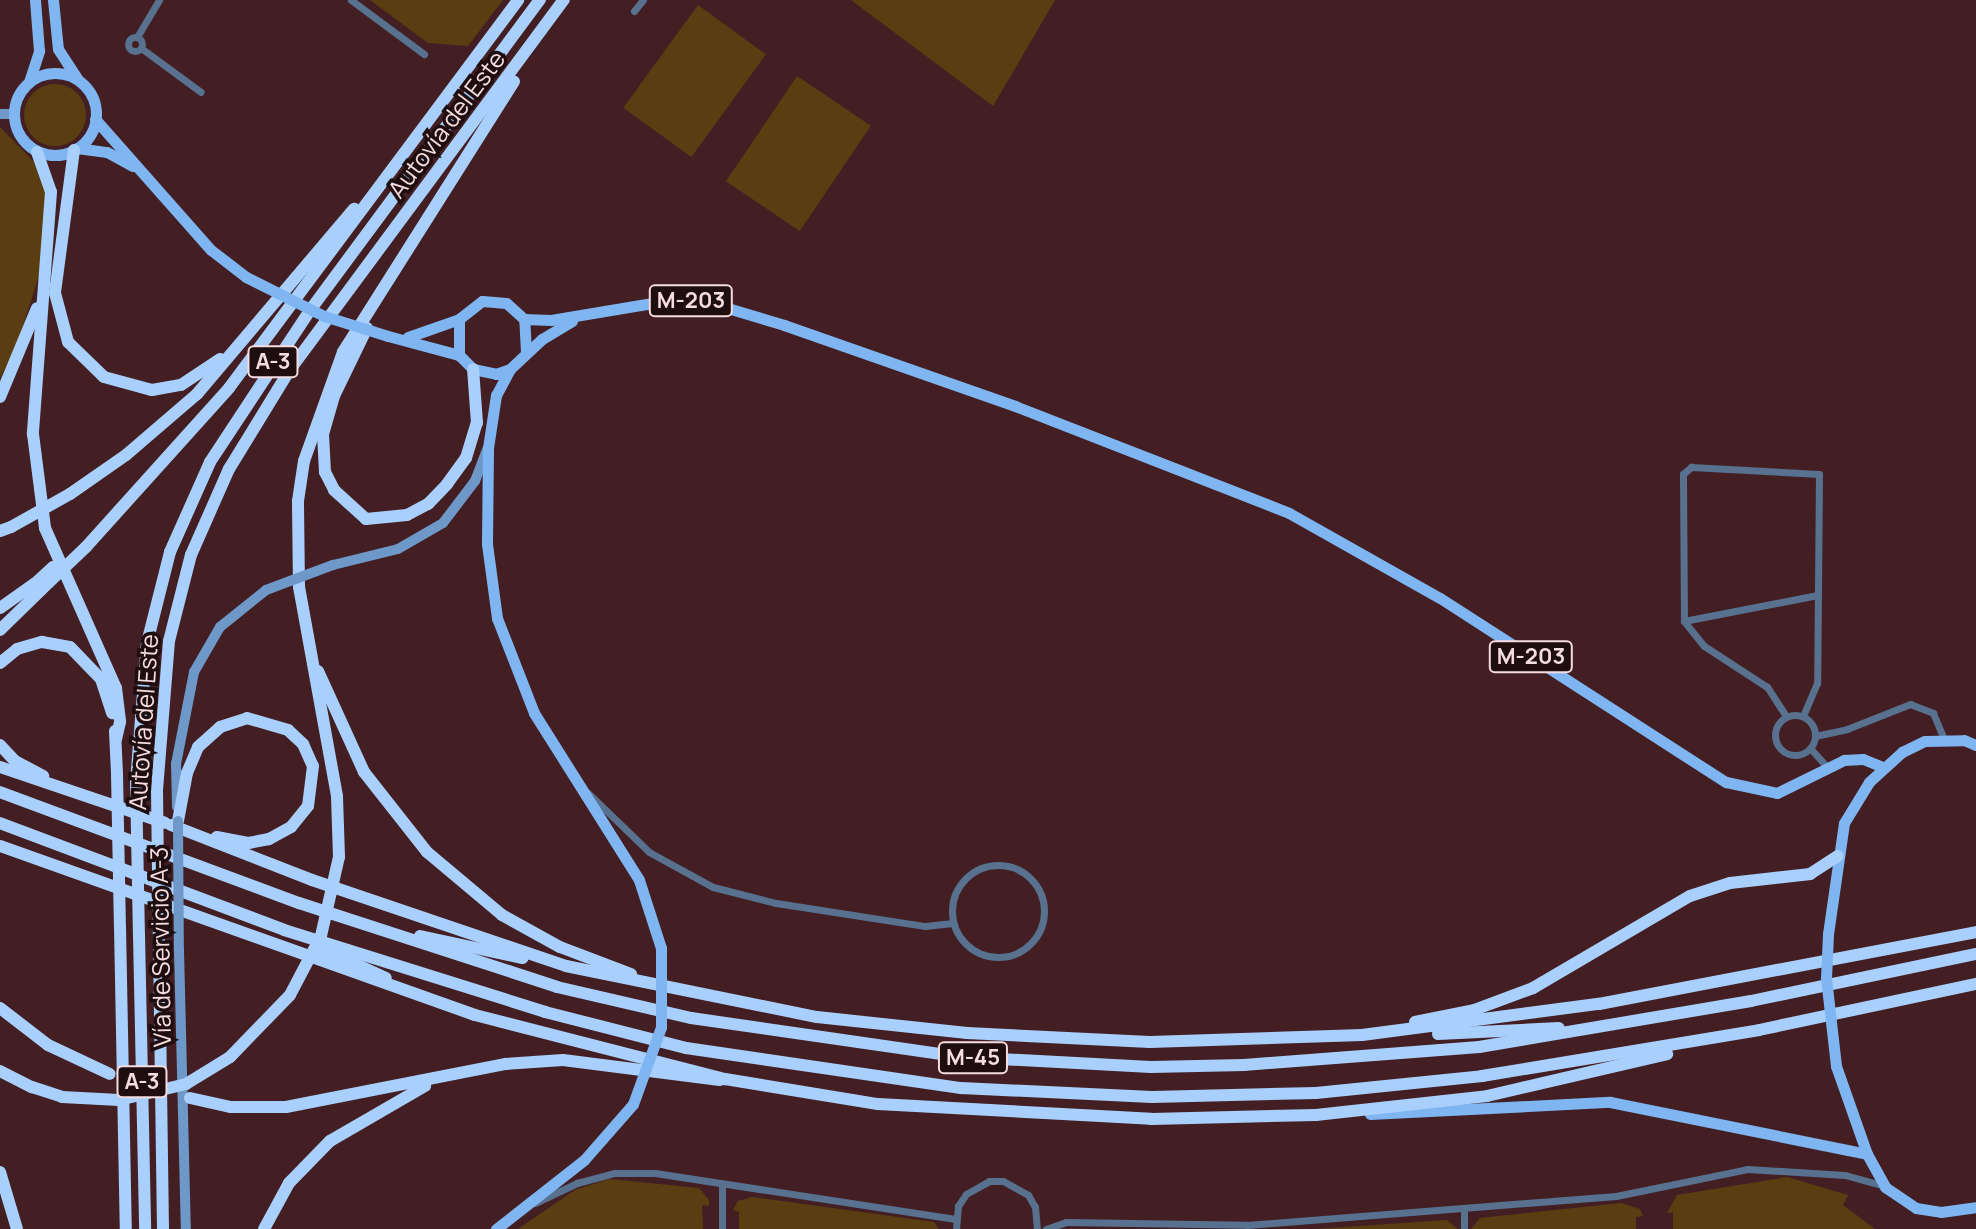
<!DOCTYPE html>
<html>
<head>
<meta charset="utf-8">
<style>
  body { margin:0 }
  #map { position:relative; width:1976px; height:1229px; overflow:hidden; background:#431f24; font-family:Manrope,sans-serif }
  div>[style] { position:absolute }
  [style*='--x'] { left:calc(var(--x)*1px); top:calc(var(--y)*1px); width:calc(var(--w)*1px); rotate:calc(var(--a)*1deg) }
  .green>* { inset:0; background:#5b3d12; transform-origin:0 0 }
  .round { border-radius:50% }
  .street>* { height:7px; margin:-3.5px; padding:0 3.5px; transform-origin:3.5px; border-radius:3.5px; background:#57718e }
  .street>.ring { margin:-3.5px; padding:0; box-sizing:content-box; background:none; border:7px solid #57718e; border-radius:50% }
  .secondary>* { height:10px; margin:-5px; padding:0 5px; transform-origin:5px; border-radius:5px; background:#6e98c7 }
  .primary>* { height:11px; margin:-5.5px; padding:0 5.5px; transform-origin:5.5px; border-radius:5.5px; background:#7fb6f2 }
  .primary>.ring { margin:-5.5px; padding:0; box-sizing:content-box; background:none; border:11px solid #7fb6f2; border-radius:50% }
  .highway>* { height:12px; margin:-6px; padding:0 6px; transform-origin:6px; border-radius:6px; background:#a9d0fc }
  .secondary-bridge>* { height:10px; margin:-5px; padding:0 5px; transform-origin:5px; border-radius:5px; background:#6e98c7 }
  .primary-bridge>* { height:11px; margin:-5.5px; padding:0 5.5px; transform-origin:5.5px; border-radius:5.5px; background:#7fb6f2 }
  .highway-bridge>* { height:12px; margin:-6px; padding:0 6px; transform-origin:6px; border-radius:6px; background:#a9d0fc }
  span { translate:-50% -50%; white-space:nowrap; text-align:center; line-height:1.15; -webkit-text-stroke:7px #1f0e10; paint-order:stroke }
  .shield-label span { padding:2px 6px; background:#1f0e10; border:2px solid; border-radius:6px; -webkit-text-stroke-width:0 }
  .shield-label { font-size:22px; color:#f5dcde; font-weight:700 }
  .street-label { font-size:24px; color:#f5dcde }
</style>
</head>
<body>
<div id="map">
  <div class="green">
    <i style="clip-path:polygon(370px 0,503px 0,468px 46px,428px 43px)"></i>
    <i style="clip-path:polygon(851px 0,1055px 0,993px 106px)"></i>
    <i style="left:698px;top:5px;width:84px;height:127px;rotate:36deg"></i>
    <i style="left:797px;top:76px;width:89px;height:127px;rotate:34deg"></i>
    <i class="round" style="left:24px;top:84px;width:62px;height:62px"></i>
    <i style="clip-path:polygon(0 127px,37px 165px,48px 193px,40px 272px,17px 345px,0 378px)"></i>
    <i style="clip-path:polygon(1787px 1177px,1848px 1195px,1843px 1205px,1875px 1229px,1673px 1229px,1673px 1212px,1667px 1213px,1677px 1195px)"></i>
    <i style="clip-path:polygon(609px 1179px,699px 1188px,709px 1200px,709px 1206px,702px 1205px,703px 1229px,518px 1229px,575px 1190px)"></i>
    <i style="clip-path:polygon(752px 1197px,934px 1222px,939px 1229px,739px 1229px,739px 1212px,733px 1210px,738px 1201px)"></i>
    <i style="clip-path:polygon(1621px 1203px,1640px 1209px,1643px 1216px,1636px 1217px,1636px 1229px,1471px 1229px,1480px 1218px)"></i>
    <i style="clip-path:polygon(1447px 1220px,1458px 1229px,1315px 1229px)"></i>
  </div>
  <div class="street">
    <i style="--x:351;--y:0;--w:91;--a:36.5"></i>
    <i style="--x:634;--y:11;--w:14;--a:-51"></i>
    <i style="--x:137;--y:37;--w:43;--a:-59.3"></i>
    <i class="ring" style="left:128px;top:37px;width:7px;height:7px"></i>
    <i style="--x:141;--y:48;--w:74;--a:36.3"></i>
    <i style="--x:1684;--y:621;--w:136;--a:-11"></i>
    <i class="ring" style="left:1775px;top:715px;width:33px;height:33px"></i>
    <i style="--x:1786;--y:716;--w:35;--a:-123"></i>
    <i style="--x:1767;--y:687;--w:75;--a:-146.9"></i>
    <i style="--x:1704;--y:646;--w:32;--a:-129"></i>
    <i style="--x:1684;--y:621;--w:147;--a:-90.4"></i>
    <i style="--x:1683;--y:474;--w:11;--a:-41"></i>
    <i style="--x:1691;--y:467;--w:128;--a:3.1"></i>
    <i style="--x:1819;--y:474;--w:209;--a:90.5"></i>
    <i style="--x:1817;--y:683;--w:36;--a:113"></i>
    <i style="--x:1815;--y:736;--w:33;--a:-12"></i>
    <i style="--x:1847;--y:729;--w:68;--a:-21.6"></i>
    <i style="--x:1910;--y:704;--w:25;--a:21"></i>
    <i style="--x:1933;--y:713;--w:28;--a:67"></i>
    <i style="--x:1810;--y:748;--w:24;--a:48"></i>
    <i style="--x:588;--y:793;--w:85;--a:44"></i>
    <i style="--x:649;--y:852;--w:73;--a:28.7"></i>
    <i style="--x:713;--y:887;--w:65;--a:14.3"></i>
    <i style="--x:776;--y:903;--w:151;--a:8.8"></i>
    <i style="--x:925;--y:926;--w:28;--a:-6"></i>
    <i class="ring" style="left:952px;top:865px;width:85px;height:85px"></i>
    <i style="--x:722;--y:1184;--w:45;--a:90"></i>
    <i style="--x:535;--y:1203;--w:47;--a:-25.5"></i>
    <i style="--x:577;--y:1183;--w:39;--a:-15"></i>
    <i style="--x:615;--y:1173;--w:40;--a:0"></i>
    <i style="--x:655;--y:1173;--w:304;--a:8.7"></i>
    <i style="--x:1464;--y:1208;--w:21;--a:90"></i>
    <i style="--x:956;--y:1229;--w:23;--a:-85"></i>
    <i style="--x:958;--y:1206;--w:14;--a:-56"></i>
    <i style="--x:966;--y:1194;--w:26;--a:-29"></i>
    <i style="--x:989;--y:1181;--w:14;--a:0"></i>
    <i style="--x:1003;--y:1181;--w:29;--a:29"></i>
    <i style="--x:1028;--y:1195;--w:14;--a:60"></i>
    <i style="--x:1035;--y:1207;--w:22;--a:85"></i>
    <i style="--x:1046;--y:1229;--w:21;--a:-19"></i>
    <i style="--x:1066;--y:1222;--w:181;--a:0.9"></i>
    <i style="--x:1247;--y:1225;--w:370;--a:-4.5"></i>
    <i style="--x:1616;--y:1196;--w:134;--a:-11.6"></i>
    <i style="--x:1747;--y:1169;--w:98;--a:3.5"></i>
    <i style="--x:1845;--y:1175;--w:41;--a:15.4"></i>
  </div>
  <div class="secondary">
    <i style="--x:0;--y:114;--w:14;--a:0"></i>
    <i style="--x:333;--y:565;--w:67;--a:-13.8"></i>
    <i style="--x:398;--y:549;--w:52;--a:-30"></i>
    <i style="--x:443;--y:523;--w:53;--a:-52.7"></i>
    <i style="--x:475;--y:481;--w:34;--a:-69"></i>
    <i style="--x:177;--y:807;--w:43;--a:-91.3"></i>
    <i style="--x:176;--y:764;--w:94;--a:-78.9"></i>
    <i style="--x:194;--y:672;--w:52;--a:-60"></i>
    <i style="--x:220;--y:627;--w:59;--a:-38.8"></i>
    <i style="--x:179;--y:950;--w:279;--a:88.6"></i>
  </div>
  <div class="primary">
    <i style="--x:53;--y:0;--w:49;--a:84.2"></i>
    <i style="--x:58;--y:49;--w:35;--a:57"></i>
    <i class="ring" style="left:14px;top:73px;width:71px;height:71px"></i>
    <i style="--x:29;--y:82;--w:33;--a:-72"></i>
    <i style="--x:39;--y:51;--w:51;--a:-94.5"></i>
    <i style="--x:95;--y:119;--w:175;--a:48.5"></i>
    <i style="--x:211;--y:250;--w:44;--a:37.6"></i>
    <i style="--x:77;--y:148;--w:30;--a:8"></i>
    <i style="--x:107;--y:152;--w:29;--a:29"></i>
    <i style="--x:524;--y:319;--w:27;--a:2"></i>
    <i style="--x:551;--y:320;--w:121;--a:-9.5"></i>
    <i style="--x:670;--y:300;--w:54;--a:7.4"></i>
    <i style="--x:724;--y:307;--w:63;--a:16.7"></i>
    <i style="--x:784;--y:325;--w:245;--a:19.3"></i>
    <i style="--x:1015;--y:406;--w:294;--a:21.3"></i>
    <i style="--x:1289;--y:513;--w:173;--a:29.4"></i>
    <i style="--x:1440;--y:598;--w:340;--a:32.8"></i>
    <i style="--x:1726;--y:782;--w:52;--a:12.2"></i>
    <i style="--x:1777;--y:793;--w:75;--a:-26.2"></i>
    <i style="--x:1844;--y:760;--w:19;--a:-3"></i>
    <i style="--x:1863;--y:759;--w:22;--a:22"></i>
    <i style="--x:388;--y:336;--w:73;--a:15"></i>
    <i style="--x:408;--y:337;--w:54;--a:-19.4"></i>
    <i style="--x:526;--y:352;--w:33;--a:-93"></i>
    <i style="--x:524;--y:319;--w:24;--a:-138"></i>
    <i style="--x:506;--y:303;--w:24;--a:-175"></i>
    <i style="--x:482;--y:301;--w:29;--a:142"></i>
    <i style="--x:459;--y:319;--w:36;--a:90"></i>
    <i style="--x:459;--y:355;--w:20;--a:45"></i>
    <i style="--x:473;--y:369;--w:24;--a:12"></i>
    <i style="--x:496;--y:374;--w:15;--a:-20"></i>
    <i style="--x:510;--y:369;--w:44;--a:-43.2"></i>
    <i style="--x:542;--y:339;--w:35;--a:-31"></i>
    <i style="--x:510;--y:369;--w:30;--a:118"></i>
    <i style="--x:496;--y:395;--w:54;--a:98.6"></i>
    <i style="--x:488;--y:448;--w:96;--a:90.6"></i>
    <i style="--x:487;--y:544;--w:75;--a:82.3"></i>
    <i style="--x:497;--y:618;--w:102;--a:68.7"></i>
    <i style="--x:534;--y:713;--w:197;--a:57.8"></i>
    <i style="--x:639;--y:880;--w:71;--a:72.1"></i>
    <i style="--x:1828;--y:934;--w:112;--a:-81.8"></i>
    <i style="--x:1844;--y:823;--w:48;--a:-58.6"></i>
    <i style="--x:1869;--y:782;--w:45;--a:-42.3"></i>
    <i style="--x:1902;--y:752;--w:25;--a:-26"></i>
    <i style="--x:1925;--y:741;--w:39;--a:-1"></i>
    <i style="--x:1964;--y:740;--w:13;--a:23"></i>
    <i style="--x:1836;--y:1066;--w:93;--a:70.6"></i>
    <i style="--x:1867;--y:1154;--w:38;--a:61"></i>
    <i style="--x:1885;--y:1187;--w:37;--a:34"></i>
    <i style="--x:1916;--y:1208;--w:25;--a:9"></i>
    <i style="--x:1941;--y:1212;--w:35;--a:-8"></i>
    <i style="--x:1370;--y:1114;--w:240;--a:-2.9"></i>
    <i style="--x:1610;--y:1102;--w:262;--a:11.4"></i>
    <i style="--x:496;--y:1229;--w:112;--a:-38.1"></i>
    <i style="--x:584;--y:1160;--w:74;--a:-48.8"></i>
  </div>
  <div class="highway">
    <i style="--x:74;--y:150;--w:144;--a:97.6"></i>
    <i style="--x:55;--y:293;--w:51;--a:75.1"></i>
    <i style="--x:68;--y:342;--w:50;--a:44.2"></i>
    <i style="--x:104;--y:377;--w:50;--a:15.2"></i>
    <i style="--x:152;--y:390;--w:29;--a:-10"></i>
    <i style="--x:181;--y:385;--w:47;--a:-33.7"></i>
    <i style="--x:37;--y:152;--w:42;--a:70.7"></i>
    <i style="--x:51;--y:192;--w:243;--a:94.3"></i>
    <i style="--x:33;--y:434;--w:95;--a:82.7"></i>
    <i style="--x:45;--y:528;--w:175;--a:66.1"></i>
    <i style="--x:116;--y:688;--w:34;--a:83"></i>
    <i style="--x:120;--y:722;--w:17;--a:103"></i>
    <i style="--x:367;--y:328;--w:76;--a:115.9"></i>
    <i style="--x:334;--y:396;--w:40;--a:106"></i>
    <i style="--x:323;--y:434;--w:38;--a:87"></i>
    <i style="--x:325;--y:472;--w:20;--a:63"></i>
    <i style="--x:334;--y:490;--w:43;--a:42.2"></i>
    <i style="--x:366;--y:519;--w:41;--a:-5.6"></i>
    <i style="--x:407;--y:515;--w:24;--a:-28"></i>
    <i style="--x:428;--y:504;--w:28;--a:-46"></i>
    <i style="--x:447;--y:484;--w:32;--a:-54"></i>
    <i style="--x:466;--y:458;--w:37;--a:-73"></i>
    <i style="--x:477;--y:423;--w:54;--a:-94.2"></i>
    <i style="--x:0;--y:397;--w:96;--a:-67.4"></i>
    <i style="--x:70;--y:494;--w:68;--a:-34.9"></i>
    <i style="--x:126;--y:455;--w:94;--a:-40.7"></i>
    <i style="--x:197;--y:394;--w:243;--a:-49.7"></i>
    <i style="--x:0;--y:531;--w:12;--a:-20"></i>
    <i style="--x:86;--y:547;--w:214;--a:-48"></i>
    <i style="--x:229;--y:388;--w:484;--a:-53.3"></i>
    <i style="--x:0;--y:608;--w:47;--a:-35.4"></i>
    <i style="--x:0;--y:630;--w:57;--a:-44.3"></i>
    <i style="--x:0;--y:663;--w:22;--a:-39"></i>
    <i style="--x:17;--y:649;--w:26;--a:-16"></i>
    <i style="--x:42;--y:642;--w:28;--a:10"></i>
    <i style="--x:70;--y:647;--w:45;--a:45.9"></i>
    <i style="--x:101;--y:679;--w:36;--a:72"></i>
    <i style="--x:318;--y:671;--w:111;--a:65.5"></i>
    <i style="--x:364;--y:772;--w:102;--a:51.8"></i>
    <i style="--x:427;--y:852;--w:98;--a:40"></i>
    <i style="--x:502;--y:915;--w:66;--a:28.9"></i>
    <i style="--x:560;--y:947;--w:76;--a:20.8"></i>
    <i style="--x:115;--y:731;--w:43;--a:87.3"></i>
    <i style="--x:0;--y:745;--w:22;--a:47"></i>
    <i style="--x:15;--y:761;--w:32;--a:28"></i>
    <i style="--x:0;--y:767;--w:174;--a:18.7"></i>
    <i style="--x:136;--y:782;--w:139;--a:-85.5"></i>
    <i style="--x:147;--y:643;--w:94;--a:-75.8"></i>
    <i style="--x:170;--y:552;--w:98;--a:-66"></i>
    <i style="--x:210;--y:462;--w:183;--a:-56.6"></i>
    <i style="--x:311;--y:309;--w:385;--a:-53.5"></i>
    <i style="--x:157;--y:790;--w:149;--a:-85.4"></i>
    <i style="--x:169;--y:641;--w:89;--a:-75.7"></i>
    <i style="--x:191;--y:555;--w:94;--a:-66.2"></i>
    <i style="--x:229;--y:469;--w:115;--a:-58.5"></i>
    <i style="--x:289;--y:371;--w:462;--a:-53.5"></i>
    <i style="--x:0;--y:792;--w:319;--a:20.4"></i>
    <i style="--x:299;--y:903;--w:271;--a:18"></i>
    <i style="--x:557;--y:987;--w:138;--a:13"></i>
    <i style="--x:691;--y:1018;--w:274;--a:8.2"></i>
    <i style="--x:962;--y:1057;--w:189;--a:3"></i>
    <i style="--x:1151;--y:1067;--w:93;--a:-1.2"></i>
    <i style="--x:1244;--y:1065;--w:236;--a:-4.4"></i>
    <i style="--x:1479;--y:1047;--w:276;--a:-9.6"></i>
    <i style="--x:1751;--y:1001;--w:230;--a:-11.8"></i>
    <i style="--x:178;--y:821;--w:49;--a:-79.4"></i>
    <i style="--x:187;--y:773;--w:28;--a:-67"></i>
    <i style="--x:198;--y:747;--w:30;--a:-42"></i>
    <i style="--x:220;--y:727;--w:28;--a:-18"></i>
    <i style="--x:247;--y:718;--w:43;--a:16.3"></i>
    <i style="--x:288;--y:730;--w:21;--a:43"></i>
    <i style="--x:303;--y:744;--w:24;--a:66"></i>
    <i style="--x:313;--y:766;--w:40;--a:97.1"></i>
    <i style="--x:308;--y:806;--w:27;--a:129"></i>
    <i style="--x:291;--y:827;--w:25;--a:151"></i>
    <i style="--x:269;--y:839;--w:21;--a:169"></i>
    <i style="--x:248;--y:843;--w:32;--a:-169"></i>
    <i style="--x:0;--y:823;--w:303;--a:20.6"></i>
    <i style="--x:284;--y:930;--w:274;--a:17.4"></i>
    <i style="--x:545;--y:1012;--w:146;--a:14.3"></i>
    <i style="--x:686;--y:1048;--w:278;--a:8.3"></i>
    <i style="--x:961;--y:1088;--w:191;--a:2.7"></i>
    <i style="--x:1152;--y:1097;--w:164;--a:-1.4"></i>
    <i style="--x:1316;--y:1093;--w:167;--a:-5.8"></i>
    <i style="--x:1482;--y:1076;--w:281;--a:-9.4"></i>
    <i style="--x:1759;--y:1030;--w:222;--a:-12"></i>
    <i style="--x:171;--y:825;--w:151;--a:21.3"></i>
    <i style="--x:312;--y:880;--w:268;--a:18.7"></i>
    <i style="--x:566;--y:966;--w:256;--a:11.5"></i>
    <i style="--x:817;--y:1017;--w:151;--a:6.1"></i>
    <i style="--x:967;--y:1033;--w:183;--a:2.8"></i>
    <i style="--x:1150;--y:1042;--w:212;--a:-1.9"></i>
    <i style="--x:1362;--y:1035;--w:239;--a:-7.5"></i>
    <i style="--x:1599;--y:1004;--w:384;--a:-10.8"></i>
    <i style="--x:0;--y:846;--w:504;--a:19.59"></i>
    <i style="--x:475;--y:1015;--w:258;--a:14.4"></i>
    <i style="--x:725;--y:1079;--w:155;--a:9.3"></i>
    <i style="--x:878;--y:1104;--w:273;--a:3.1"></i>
    <i style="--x:1151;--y:1119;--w:165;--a:-1.4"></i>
    <i style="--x:1316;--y:1115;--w:172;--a:-6.3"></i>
    <i style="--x:1487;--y:1096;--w:185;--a:-13.1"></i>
    <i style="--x:339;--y:857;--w:61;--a:-91.9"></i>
    <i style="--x:337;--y:796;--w:212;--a:-100.3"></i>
    <i style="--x:299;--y:587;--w:86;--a:-90.7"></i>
    <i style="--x:298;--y:501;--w:40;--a:-81.5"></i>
    <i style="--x:304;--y:461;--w:116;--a:-70.3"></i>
    <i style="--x:343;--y:352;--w:320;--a:-57.7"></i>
    <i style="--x:120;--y:927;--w:302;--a:88.9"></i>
    <i style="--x:139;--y:935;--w:294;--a:88.8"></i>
    <i style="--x:420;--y:936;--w:105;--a:12.1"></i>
    <i style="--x:159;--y:943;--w:286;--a:89.2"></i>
    <i style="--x:323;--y:949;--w:69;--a:24.7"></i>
    <i style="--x:0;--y:1008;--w:61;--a:37.6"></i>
    <i style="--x:48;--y:1045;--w:68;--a:25.1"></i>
    <i style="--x:1415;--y:1022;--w:60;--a:-11.5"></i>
    <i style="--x:1474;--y:1010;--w:63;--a:-20.4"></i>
    <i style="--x:1533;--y:988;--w:182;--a:-30.4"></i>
    <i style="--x:1690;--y:896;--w:42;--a:-18"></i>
    <i style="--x:1730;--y:883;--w:81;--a:-6.4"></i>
    <i style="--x:1810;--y:874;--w:33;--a:-33"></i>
    <i style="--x:1438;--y:1034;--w:121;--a:-2.8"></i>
    <i style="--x:230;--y:1057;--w:86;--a:-45.9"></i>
    <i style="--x:0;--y:1071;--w:36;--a:27"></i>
    <i style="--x:190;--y:1098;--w:42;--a:12.4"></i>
    <i style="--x:231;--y:1107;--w:55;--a:0"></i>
    <i style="--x:286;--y:1107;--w:224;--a:-11.1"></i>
    <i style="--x:506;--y:1064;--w:57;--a:-4"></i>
    <i style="--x:563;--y:1060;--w:158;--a:7.3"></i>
    <i style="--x:0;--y:1172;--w:59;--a:73.4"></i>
    <i style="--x:264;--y:1229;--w:52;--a:-61.5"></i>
    <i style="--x:289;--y:1183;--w:59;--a:-45.7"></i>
    <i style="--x:330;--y:1141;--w:110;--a:-30.1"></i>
  </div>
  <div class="secondary-bridge">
    <i style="--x:266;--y:590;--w:72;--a:-20.5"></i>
    <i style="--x:178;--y:821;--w:129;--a:89.6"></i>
  </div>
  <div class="primary-bridge">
    <i style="--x:246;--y:277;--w:87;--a:26.6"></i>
    <i style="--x:324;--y:316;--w:67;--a:17.4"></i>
    <i style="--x:1828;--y:934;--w:44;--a:92.6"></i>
    <i style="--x:1826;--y:978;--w:89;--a:83.5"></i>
    <i style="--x:633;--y:1104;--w:82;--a:-70"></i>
    <i style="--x:661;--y:1027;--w:79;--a:-90"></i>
  </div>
  <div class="highway-bridge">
    <i style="--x:11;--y:527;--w:68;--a:-29.2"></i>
    <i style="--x:38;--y:581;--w:21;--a:-43"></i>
    <i style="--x:41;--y:590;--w:62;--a:-43.7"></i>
    <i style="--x:117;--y:774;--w:153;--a:88.9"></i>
    <i style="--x:136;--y:782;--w:153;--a:88.9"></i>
    <i style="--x:157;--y:790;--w:153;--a:89.3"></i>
    <i style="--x:290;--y:995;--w:67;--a:-62.3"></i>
    <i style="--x:321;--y:936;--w:81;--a:-77.2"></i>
    <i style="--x:32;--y:1087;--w:32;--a:18"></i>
    <i style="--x:62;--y:1097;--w:57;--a:3"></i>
    <i style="--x:119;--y:1100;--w:69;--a:-13.4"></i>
    <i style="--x:186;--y:1084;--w:52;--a:-31.5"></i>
  </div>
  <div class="shield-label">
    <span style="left:691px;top:301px">M-203</span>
    <span style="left:273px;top:362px">A-3</span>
    <span style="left:1531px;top:657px">M-203</span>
    <span style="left:973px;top:1058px">M-45</span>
    <span style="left:142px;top:1082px">A-3</span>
  </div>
  <div class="street-label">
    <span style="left:446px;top:124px;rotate:-53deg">Autovía del Este</span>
    <span style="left:143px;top:722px;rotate:-86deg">Autovía del Este</span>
    <span style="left:160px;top:947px;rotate:-91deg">Vía de Servicio A-3</span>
  </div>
</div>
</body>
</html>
